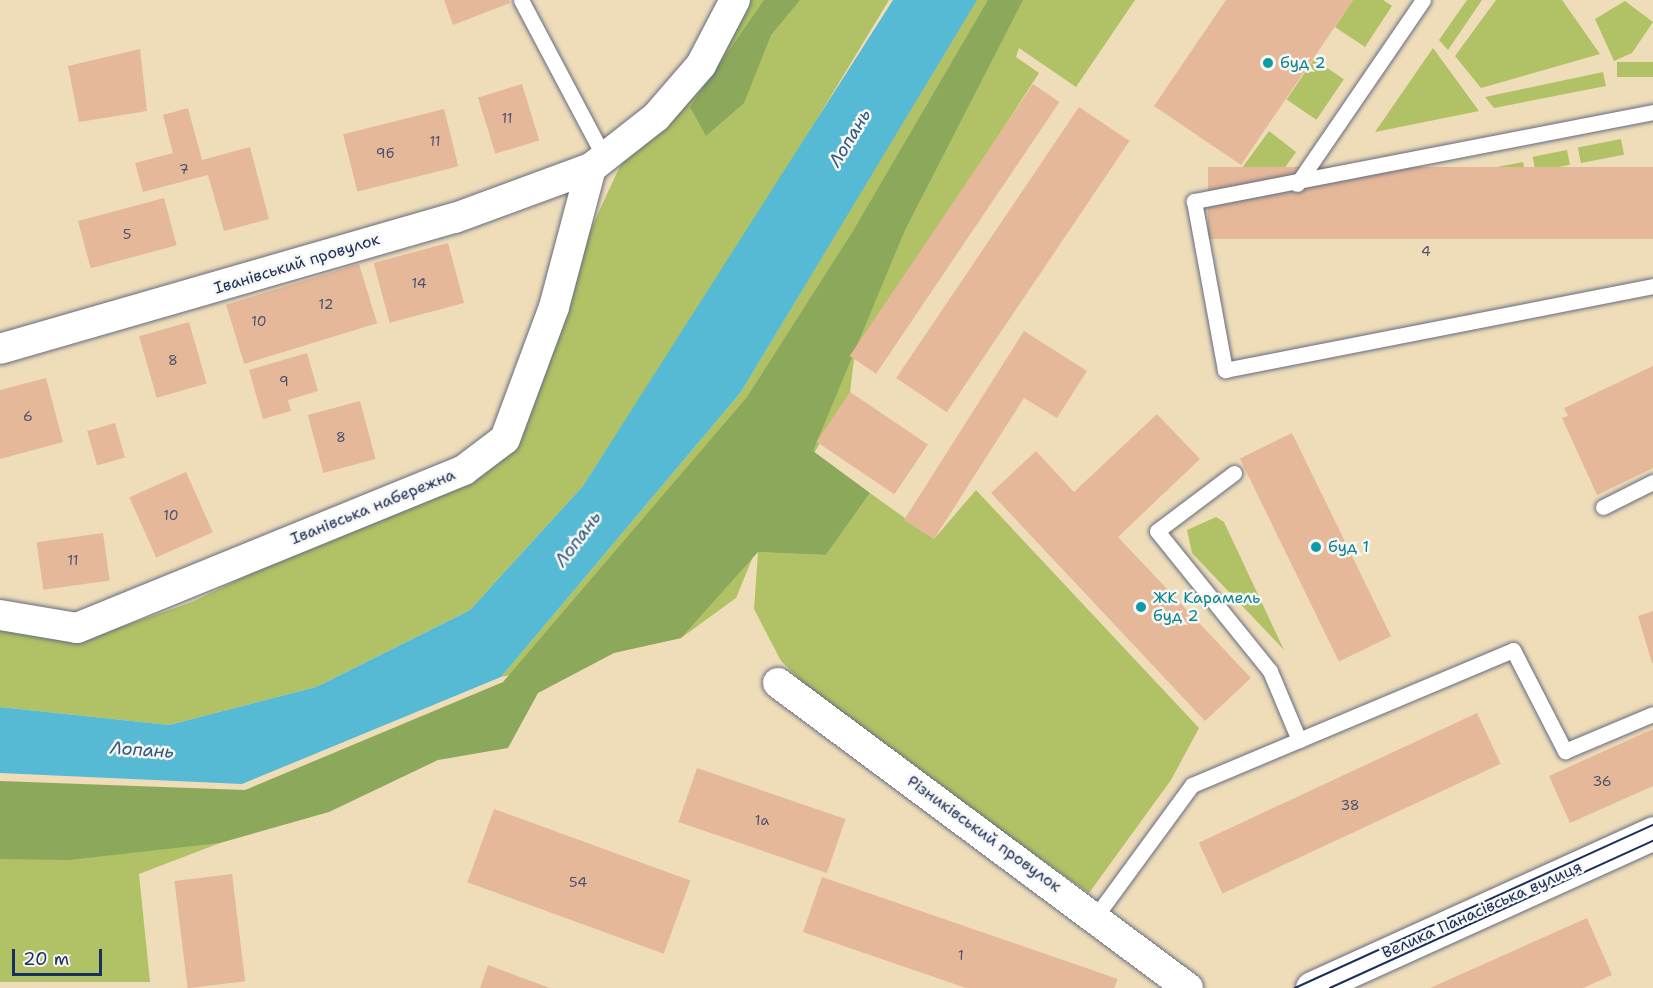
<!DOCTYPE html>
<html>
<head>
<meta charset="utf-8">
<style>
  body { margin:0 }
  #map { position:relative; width:1653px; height:988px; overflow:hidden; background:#efddba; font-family:"Shantell Sans",sans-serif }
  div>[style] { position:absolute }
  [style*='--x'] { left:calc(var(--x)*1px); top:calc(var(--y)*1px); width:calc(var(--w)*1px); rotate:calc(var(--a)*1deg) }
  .green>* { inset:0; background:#b0c265; transform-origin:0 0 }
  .forest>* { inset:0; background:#8ca85a }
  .water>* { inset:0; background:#57bad5 }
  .building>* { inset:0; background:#e5b89a; transform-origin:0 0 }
  .roads { filter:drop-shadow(0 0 2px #656c7e) drop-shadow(0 0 2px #656c7e) }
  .service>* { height:15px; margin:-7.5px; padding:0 7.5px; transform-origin:7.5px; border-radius:7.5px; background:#fff }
  .minor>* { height:30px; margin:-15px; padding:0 15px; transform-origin:15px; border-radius:15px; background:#fff }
  .tertiary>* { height:33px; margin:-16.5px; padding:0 16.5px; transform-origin:16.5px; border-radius:16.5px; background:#fff }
  .tram>* { height:1.5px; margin:-0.75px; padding:0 0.75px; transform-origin:0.75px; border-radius:0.75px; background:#1b2f5e }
  .dots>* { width:16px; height:16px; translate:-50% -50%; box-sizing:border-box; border:3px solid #f6f6f2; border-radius:50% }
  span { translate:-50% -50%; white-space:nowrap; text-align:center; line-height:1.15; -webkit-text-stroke:5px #f6f6f2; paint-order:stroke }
  .number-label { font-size:14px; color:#4e516d }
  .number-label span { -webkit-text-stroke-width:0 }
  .culture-label { font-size:16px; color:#0d838f }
  .left { translate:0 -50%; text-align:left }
  .street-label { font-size:16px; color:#1b2f5e }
  .water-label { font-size:18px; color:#2d5982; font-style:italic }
  .scale { position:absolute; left:12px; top:949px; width:90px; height:27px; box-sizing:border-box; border:3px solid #1b2f5e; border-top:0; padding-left:8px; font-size:18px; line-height:21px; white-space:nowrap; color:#1b2f5e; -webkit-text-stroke:4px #f6f6f2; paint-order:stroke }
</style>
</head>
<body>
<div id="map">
  <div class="green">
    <i style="clip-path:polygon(747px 0,889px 0,773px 192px,583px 486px,470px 610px,316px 687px,169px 725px,0 707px,0 618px,77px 632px,127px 625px,192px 602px,464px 470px,505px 439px,576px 261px,627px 151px)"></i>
    <i style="clip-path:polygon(976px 0,1135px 0,1076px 87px,1019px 48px,1016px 57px,1039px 73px,854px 359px,850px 392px,752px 559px,736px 598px,681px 638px,501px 677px,741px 392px)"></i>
    <i style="clip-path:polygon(1353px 0,1383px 0,1392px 6px,1365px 47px,1335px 27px)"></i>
    <i style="clip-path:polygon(1467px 0,1482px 0,1448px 50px,1439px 40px)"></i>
    <i style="clip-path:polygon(1496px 0,1562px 0,1600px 54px,1481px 88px,1455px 56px)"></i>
    <i style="clip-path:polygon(1625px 1px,1653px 22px,1632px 53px,1614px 61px,1595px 19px)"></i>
    <i style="clip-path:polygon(1433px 48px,1479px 111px,1375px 132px)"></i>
    <i style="left:1314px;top:59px;width:36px;height:49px;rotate:34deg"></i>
    <i style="left:1653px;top:62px;width:15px;height:36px;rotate:90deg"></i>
    <i style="clip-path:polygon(1603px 72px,1606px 86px,1494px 108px,1485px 97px)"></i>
    <i style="clip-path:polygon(1269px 131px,1296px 152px,1284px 169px,1236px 176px)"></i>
    <i style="left:1621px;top:139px;width:16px;height:44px;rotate:79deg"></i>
    <i style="left:1567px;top:150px;width:15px;height:35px;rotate:79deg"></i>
    <i style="left:1523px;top:162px;width:16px;height:45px;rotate:79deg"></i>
    <i style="left:1452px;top:177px;width:17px;height:44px;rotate:80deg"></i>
    <i style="left:1400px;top:188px;width:15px;height:36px;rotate:79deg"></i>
    <i style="left:1357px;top:196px;width:16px;height:44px;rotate:79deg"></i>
    <i style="left:1279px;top:210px;width:16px;height:35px;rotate:75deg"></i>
    <i style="clip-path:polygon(976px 490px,1199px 728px,1171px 780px,1089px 893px,837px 716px,781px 661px,754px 609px,758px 552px,826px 555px,870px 493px,934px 539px)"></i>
    <i style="clip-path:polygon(1216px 517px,1224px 522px,1284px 650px,1192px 553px,1187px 530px)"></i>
    <i style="clip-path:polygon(220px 843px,139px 874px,150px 982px,0 982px,0 846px)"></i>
  </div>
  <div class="forest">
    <i style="clip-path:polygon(764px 0,800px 0,771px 35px,744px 103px,706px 136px,690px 107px)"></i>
    <i style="clip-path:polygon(988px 0,1023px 0,905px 230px,813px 451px,870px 493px,826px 555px,758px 552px,681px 638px,614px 653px,538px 693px,508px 748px,438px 760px,329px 812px,220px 843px,69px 860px,0 859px,0 781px,245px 790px,503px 682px,747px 397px,853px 231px)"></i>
  </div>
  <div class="water">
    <i style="clip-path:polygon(893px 0,977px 0,741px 392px,501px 677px,242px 784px,0 773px,0 707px,169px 725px,316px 687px,470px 610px,583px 486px)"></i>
  </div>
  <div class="building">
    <i style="clip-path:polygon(444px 0,509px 0,510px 3px,453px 25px)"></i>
    <i style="clip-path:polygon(1226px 0,1353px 0,1241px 165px,1154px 106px)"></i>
    <i style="clip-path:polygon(140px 49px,147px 111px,79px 122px,68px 66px)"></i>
    <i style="left:522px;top:84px;width:59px;height:46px;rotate:73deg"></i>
    <i style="left:1033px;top:84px;width:32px;height:328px;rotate:34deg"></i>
    <i style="left:1079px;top:107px;width:61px;height:327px;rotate:34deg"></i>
    <i style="clip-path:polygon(188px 108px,202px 160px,250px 147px,269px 219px,224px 231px,208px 175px,143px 192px,135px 163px,173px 153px,163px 115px)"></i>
    <i style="left:444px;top:109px;width:59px;height:104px;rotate:76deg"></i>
    <i style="left:1653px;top:167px;width:72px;height:445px;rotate:90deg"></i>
    <i style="left:164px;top:198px;width:49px;height:89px;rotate:75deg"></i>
    <i style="left:448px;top:243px;width:62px;height:77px;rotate:75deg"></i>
    <i style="left:359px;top:264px;width:62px;height:139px;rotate:73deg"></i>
    <i style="left:189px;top:322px;width:64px;height:52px;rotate:74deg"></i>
    <i style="clip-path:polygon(1024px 331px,1087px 371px,1057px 418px,1024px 398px,934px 539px,904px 520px)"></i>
    <i style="clip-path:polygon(307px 353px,318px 391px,288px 400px,291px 411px,263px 419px,249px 370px)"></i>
    <i style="clip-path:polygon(1653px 366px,1653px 468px,1597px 495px,1562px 418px,1568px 416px,1564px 408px)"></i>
    <i style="clip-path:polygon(46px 378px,63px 442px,0 459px,0 390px)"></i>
    <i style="left:850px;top:392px;width:94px;height:60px;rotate:34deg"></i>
    <i style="left:360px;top:401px;width:60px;height:54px;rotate:75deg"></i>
    <i style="clip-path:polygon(1157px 414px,1200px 459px,1118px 537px,1251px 678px,1205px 721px,991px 493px,1036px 451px,1074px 492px)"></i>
    <i style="left:115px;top:423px;width:36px;height:29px;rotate:74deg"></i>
    <i style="left:1292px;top:433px;width:226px;height:58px;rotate:64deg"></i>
    <i style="left:186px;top:472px;width:66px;height:62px;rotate:66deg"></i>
    <i style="left:103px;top:533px;width:48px;height:67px;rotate:82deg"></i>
    <i style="clip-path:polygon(1653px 611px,1653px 663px,1652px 663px,1638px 616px)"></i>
    <i style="left:1477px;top:713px;width:56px;height:307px;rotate:65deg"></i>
    <i style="clip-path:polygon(1653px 729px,1653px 786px,1570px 823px,1549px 776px)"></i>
    <i style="left:697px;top:768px;width:157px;height:57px;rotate:19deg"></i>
    <i style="left:494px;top:809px;width:209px;height:78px;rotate:20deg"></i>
    <i style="left:232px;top:874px;width:108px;height:58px;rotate:83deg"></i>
    <i style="clip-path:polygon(822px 877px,1118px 979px,1114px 988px,966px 988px,803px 932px)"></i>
    <i style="clip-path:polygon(1587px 918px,1612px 975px,1583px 988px,1430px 988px)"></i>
    <i style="clip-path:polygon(488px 965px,550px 988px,480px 988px)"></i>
  </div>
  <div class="roads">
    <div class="service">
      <i style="--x:521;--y:0;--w:175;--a:62.1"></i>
      <i style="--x:1653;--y:112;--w:468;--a:169"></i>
      <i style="--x:1194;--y:201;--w:172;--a:79.6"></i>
      <i style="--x:1225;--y:370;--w:436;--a:-11.1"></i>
      <i style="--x:1297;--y:184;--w:223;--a:-55.6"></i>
      <i style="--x:1234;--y:473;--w:96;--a:143"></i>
      <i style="--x:1157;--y:531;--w:180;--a:51.1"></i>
      <i style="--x:1270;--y:671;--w:75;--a:67.2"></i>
      <i style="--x:1603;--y:507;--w:56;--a:-26.6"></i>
      <i style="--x:1096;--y:916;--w:162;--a:-53.8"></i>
      <i style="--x:1192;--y:785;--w:348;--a:-22.8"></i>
      <i style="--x:1513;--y:650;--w:114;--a:62.8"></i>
      <i style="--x:1565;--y:751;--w:95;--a:-22.8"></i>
    </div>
    <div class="minor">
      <i style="--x:0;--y:349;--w:473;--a:-16.1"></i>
      <i style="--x:455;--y:218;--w:145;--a:-20.2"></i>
      <i style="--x:591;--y:168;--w:83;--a:-38.1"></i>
      <i style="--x:656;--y:117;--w:69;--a:-49.1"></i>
      <i style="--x:701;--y:65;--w:73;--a:-62.4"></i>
      <i style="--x:0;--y:615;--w:78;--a:9.6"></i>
      <i style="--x:77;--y:628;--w:418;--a:-22.2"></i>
      <i style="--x:464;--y:470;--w:51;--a:-37.1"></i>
      <i style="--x:505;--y:439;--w:141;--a:-69.6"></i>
      <i style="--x:554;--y:307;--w:144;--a:-75.1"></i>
      <i style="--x:778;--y:683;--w:511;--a:36.65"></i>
    </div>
    <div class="tertiary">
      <i style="--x:1312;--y:988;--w:375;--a:-24.4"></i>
    </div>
  </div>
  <div class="tram">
    <i style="--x:1295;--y:988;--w:393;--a:-24.5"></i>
    <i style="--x:1330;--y:988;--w:355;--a:-24.5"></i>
  </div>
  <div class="dots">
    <i style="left:1268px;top:63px;background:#0f9aa8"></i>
    <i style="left:1316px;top:547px;background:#0f9aa8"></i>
    <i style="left:1141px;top:607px;background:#0f9aa8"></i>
  </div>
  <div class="number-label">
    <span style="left:507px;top:118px">11</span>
    <span style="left:435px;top:141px">11</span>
    <span style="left:385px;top:153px">9б</span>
    <span style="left:184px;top:169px">7</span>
    <span style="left:127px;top:234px">5</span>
    <span style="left:1426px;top:251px">4</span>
    <span style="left:419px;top:283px">14</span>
    <span style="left:326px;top:304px">12</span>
    <span style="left:259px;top:321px">10</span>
    <span style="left:173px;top:360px">8</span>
    <span style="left:284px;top:381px">9</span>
    <span style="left:28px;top:416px">6</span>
    <span style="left:341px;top:437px">8</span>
    <span style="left:171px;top:515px">10</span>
    <span style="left:73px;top:560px">11</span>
    <span style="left:1602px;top:781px">36</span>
    <span style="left:1350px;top:805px">38</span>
    <span style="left:762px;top:820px">1а</span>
    <span style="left:578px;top:882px">54</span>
    <span style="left:961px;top:955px">1</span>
  </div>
  <div class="culture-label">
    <span class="left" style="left:1280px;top:63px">буд 2</span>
    <span class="left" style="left:1328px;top:547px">буд 1</span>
    <span class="left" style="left:1153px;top:607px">ЖК Карамель<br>буд 2</span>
  </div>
  <div class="street-label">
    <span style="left:297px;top:264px;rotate:-17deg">Іванівський провулок</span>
    <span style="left:373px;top:507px;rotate:-22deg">Іванівська набережна</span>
    <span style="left:984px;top:834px;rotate:36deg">Різниківський провулок</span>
    <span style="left:1482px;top:910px;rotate:-24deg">Велика Панасівська вулиця</span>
  </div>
  <div class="water-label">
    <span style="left:850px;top:138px;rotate:-59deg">Лопань</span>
    <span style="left:578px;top:539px;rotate:-53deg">Лопань</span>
    <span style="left:142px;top:750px;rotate:4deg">Лопань</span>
  </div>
  <div class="scale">20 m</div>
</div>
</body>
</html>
